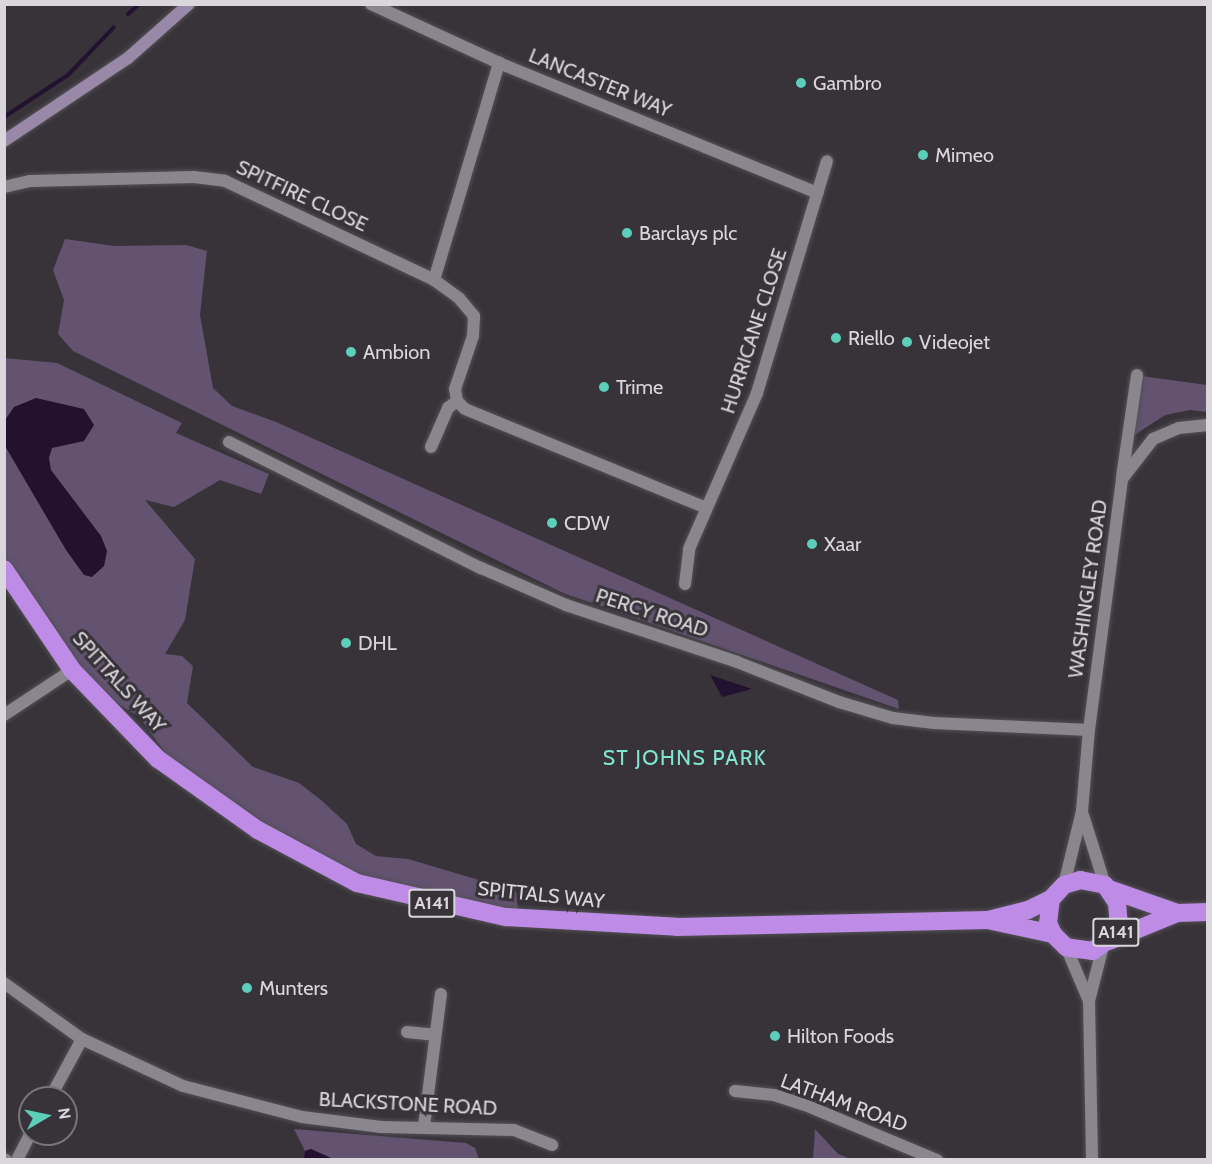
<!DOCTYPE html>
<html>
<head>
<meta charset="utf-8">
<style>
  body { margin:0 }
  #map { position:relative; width:1212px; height:1164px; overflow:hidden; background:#373339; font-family:Cabin,sans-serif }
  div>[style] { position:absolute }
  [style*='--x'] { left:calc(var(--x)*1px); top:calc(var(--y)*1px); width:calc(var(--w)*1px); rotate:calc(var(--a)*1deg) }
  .green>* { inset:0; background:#635371 }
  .water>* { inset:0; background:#23122f }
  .stream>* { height:4px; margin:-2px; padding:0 2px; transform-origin:2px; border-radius:2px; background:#23122f }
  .roads { filter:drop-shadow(0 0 2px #525055) drop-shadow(0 0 2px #525055) }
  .street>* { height:12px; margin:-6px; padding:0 6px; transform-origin:6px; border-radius:6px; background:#89868d }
  .secondary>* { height:12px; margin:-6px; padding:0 6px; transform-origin:6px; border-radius:6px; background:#9988a8 }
  .highway>* { height:18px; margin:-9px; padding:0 9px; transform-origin:9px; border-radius:9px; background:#be8be6 }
  .dots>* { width:16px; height:16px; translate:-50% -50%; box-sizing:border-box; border:3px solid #373339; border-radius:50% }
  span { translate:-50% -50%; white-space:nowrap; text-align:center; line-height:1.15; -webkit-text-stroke:6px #373339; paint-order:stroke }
  .shield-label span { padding:2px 4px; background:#373339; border:2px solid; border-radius:4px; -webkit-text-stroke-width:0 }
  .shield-label { font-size:18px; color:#d9d7db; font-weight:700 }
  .street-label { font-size:20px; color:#d9d7db }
  .poi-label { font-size:20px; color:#d9d7db }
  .left { translate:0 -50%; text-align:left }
  .neighbourhood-label { font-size:21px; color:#81e6d1; letter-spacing:1.5px }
  .frame { position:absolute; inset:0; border:6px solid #d9d7db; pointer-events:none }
  .north { position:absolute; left:18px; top:1086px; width:60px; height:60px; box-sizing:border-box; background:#373339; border:2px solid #78757a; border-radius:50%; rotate:81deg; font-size:16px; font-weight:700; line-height:24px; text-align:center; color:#d9d7db }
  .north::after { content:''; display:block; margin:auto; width:21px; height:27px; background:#5dceb9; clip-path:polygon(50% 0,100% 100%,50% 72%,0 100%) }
</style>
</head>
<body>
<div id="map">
  <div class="green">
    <i style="clip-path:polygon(65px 239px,114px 246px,186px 245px,207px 251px,200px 315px,213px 388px,232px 406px,276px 422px,898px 700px,899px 709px,563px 593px,73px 351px,58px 334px,64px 300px,53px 270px)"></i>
    <i style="clip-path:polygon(5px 358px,57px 363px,182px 423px,176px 433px,269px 474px,261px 494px,220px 480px,174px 507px,145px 500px,195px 559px,185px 620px,165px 654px,182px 656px,193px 666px,187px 703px,253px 767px,299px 783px,321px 800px,347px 824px,356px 844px,376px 856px,408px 859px,516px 891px,519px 919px,362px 880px,298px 845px,171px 760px,139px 717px,109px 698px,74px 661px,5px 561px)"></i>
    <i style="clip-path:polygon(1141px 376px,1207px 385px,1207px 412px,1190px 410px,1165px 415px,1133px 436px)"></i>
    <i style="clip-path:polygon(294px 1129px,466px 1143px,475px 1148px,479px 1159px,333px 1159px,311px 1149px,305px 1151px)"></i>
    <i style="clip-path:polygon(815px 1129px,838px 1154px,851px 1159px,813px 1159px)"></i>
  </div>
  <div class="water">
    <i style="clip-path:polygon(36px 398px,84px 409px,94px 425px,84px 441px,52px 448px,49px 458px,51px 470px,101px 536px,107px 551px,104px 566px,92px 577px,84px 575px,66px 550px,5px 446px,5px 420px,14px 407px)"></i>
    <i style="clip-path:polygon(710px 675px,752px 689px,722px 697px)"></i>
    <i style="clip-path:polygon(311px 1149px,333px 1159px,304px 1159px,305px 1151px)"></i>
  </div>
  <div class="stream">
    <i style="--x:128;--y:14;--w:15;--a:-42"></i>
    <i style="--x:4;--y:117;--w:77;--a:-33.3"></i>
    <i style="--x:68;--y:75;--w:66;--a:-46.2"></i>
  </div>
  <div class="roads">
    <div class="street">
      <i style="--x:371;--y:4;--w:141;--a:24.7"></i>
      <i style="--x:499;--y:63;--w:344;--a:22.2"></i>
      <i style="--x:4;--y:187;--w:27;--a:-13"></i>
      <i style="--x:30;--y:181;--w:164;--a:-1.4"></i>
      <i style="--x:194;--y:177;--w:31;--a:7"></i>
      <i style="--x:225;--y:181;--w:231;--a:25.3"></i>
      <i style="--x:457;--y:401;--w:11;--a:45"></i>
      <i style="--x:465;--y:409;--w:261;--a:22.3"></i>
      <i style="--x:229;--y:442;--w:282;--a:26.6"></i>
      <i style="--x:481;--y:568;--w:93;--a:23.5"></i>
      <i style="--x:566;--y:605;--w:180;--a:18.4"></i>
      <i style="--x:737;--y:662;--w:110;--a:21.4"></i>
      <i style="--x:839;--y:702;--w:56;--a:16.5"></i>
      <i style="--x:893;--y:718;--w:41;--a:7"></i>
      <i style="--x:934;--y:723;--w:155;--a:2.6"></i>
      <i style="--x:431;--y:447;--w:43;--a:-66.4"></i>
      <i style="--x:448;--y:408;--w:11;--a:-38"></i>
      <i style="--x:457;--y:401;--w:12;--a:-99"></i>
      <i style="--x:455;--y:389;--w:56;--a:-71.2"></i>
      <i style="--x:473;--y:336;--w:20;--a:-87"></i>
      <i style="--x:474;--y:316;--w:23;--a:-130"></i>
      <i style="--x:459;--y:298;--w:31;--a:-144"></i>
      <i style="--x:434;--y:280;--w:227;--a:-73.3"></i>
      <i style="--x:1122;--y:477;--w:103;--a:-81.6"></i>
      <i style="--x:685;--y:584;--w:35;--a:-83"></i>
      <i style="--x:689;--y:549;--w:170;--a:-66.4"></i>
      <i style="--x:757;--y:393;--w:242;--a:-73.2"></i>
      <i style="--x:4;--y:715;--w:82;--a:-33.5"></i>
      <i style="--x:1083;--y:815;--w:73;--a:72.6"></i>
      <i style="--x:1064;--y:885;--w:76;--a:-76.3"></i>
      <i style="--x:1082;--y:811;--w:81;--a:-85.1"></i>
      <i style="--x:1089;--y:730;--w:253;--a:-82.5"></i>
      <i style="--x:1122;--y:479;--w:51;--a:-52.2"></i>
      <i style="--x:1153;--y:439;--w:28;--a:-23"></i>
      <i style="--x:1179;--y:428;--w:29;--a:-6"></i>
      <i style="--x:1066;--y:947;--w:59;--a:66.9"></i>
      <i style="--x:1089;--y:1001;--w:159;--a:88.9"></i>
      <i style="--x:4;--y:983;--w:96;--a:35.7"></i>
      <i style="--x:82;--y:1039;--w:111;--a:25"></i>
      <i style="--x:183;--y:1086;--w:123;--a:14.6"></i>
      <i style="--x:302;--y:1117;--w:80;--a:7.2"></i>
      <i style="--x:381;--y:1127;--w:133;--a:1.3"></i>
      <i style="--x:514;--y:1130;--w:41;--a:21.5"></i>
      <i style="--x:1089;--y:1001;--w:57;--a:-75.7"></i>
      <i style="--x:407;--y:1032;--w:27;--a:6"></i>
      <i style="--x:735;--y:1091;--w:39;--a:6"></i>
      <i style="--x:774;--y:1095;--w:38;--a:18"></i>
      <i style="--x:810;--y:1107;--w:138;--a:22.7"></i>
      <i style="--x:50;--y:1098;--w:67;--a:-61.5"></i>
      <i style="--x:424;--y:1126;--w:133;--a:-82.7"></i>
      <i style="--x:4;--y:1159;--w:2;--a:27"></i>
      <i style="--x:17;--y:1160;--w:29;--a:-63"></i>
    </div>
    <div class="secondary">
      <i style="--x:4;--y:141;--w:149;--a:-33.8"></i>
      <i style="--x:128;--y:58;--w:81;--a:-41.5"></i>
    </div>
    <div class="highway">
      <i style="--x:4;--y:569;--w:122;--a:56"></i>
      <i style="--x:72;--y:670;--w:124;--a:46"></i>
      <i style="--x:158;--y:759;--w:123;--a:35.4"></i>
      <i style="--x:258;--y:830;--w:112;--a:28.2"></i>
      <i style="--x:357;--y:883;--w:153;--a:12.9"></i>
      <i style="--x:506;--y:917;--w:171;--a:3.3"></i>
      <i style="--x:677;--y:927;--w:311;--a:-1.3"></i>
      <i style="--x:988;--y:920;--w:41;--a:-14"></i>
      <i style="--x:1028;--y:910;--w:25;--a:-26"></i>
      <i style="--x:1051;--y:899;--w:19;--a:-47"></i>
      <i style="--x:1064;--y:885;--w:17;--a:-17"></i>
      <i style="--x:1080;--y:880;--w:25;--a:11"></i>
      <i style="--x:1105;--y:885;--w:22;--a:56"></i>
      <i style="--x:1117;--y:903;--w:22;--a:85"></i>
      <i style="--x:1119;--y:925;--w:13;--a:119"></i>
      <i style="--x:1113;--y:936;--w:25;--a:143"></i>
      <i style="--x:1093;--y:951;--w:27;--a:-172"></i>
      <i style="--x:1066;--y:947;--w:18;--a:-135"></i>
      <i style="--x:1053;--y:934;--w:12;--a:-114"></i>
      <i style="--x:1048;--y:923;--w:24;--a:-83"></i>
      <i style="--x:1109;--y:889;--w:72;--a:19.4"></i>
      <i style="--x:992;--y:921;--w:62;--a:12"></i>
      <i style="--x:1109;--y:941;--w:74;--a:-22.4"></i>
      <i style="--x:1177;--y:913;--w:31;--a:-2"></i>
    </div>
  </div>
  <div class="dots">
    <i style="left:801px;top:83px;background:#5dceb9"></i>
    <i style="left:923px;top:155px;background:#5dceb9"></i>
    <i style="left:627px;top:233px;background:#5dceb9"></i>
    <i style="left:836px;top:338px;background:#5dceb9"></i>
    <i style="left:907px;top:342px;background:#5dceb9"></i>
    <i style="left:351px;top:352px;background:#5dceb9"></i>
    <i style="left:604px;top:387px;background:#5dceb9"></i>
    <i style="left:552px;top:523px;background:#5dceb9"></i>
    <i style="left:812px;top:544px;background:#5dceb9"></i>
    <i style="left:346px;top:643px;background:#5dceb9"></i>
    <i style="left:247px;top:988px;background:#5dceb9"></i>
    <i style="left:775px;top:1036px;background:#5dceb9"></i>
  </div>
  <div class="shield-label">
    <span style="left:432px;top:903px">A141</span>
    <span style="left:1116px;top:932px">A141</span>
  </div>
  <div class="street-label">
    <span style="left:600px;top:83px;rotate:22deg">LANCASTER WAY</span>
    <span style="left:302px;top:196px;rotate:25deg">SPITFIRE CLOSE</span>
    <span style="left:754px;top:331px;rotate:-72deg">HURRICANE CLOSE</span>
    <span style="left:1088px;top:589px;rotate:-82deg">WASHINGLEY ROAD</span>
    <span style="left:652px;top:613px;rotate:18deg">PERCY ROAD</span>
    <span style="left:119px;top:682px;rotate:48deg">SPITTALS WAY</span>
    <span style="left:541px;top:895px;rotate:6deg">SPITTALS WAY</span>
    <span style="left:844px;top:1103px;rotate:20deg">LATHAM ROAD</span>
    <span style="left:408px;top:1104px;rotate:3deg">BLACKSTONE ROAD</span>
  </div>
  <div class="poi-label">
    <span class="left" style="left:813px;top:83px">Gambro</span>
    <span class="left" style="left:935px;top:155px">Mimeo</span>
    <span class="left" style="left:639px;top:233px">Barclays plc</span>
    <span class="left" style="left:848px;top:338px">Riello</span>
    <span class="left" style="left:919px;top:342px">Videojet</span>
    <span class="left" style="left:363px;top:352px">Ambion</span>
    <span class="left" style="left:616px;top:387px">Trime</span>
    <span class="left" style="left:564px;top:523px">CDW</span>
    <span class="left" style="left:824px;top:544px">Xaar</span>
    <span class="left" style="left:358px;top:643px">DHL</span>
    <span class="left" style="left:259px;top:988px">Munters</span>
    <span class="left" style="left:787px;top:1036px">Hilton Foods</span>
  </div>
  <div class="neighbourhood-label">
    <span style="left:685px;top:758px">ST JOHNS PARK</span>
  </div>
  <div class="frame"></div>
  <div class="north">N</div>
</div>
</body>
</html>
